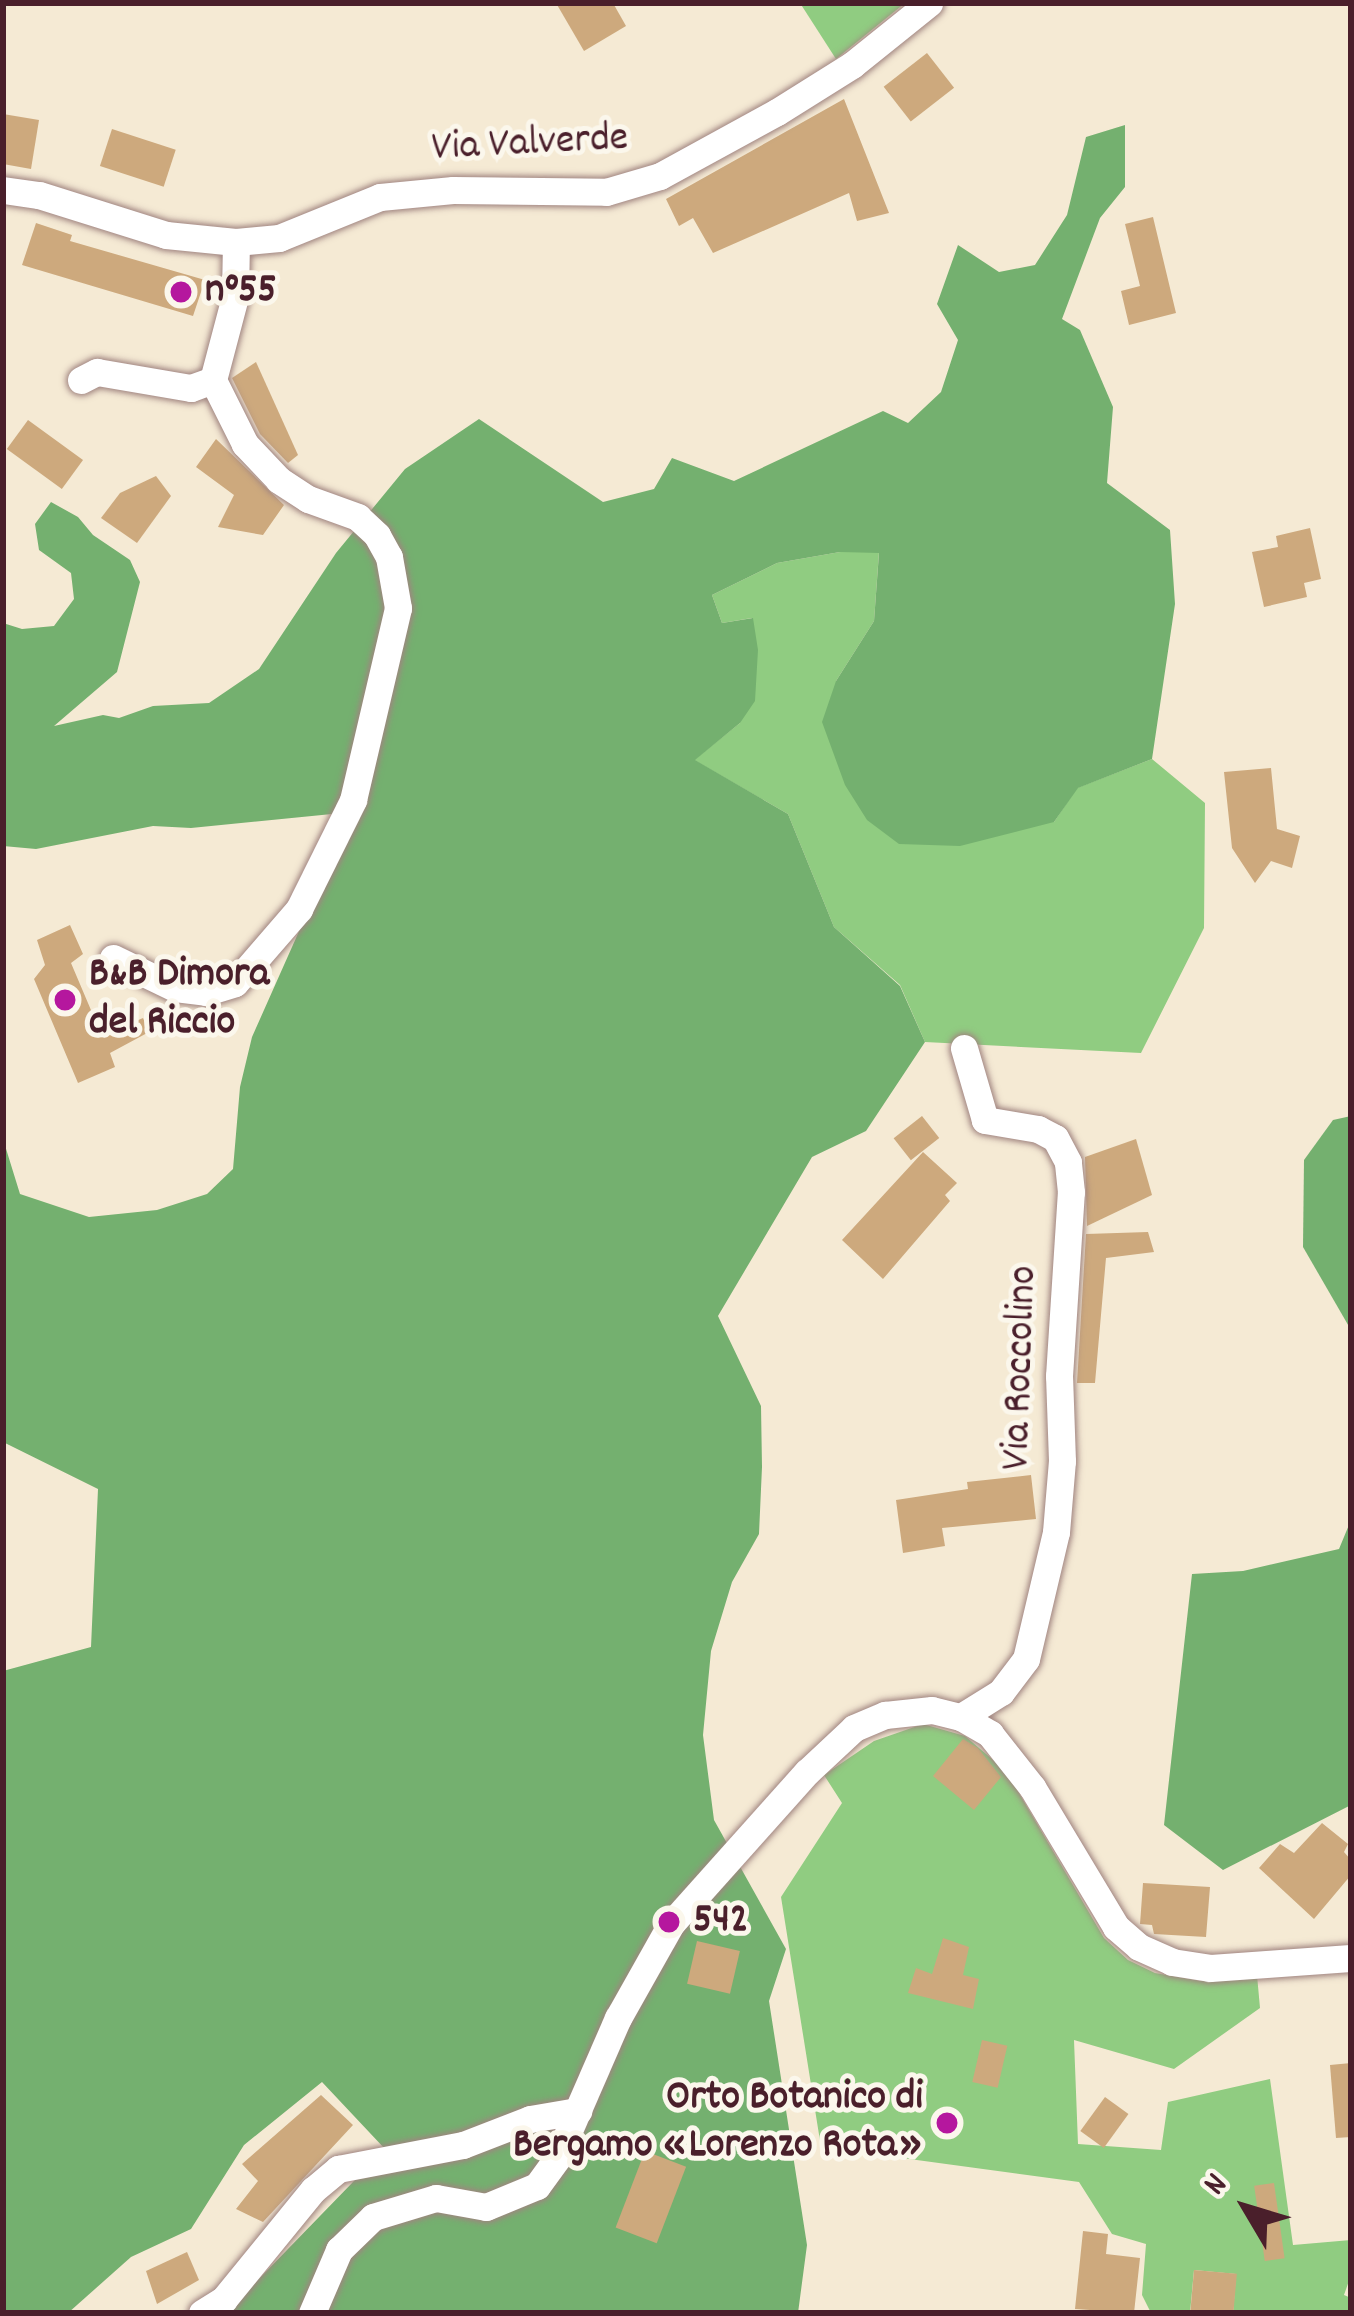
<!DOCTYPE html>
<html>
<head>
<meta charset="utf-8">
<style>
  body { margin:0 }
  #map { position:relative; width:1354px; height:2316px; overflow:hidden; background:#f5ead4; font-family:Dekko,sans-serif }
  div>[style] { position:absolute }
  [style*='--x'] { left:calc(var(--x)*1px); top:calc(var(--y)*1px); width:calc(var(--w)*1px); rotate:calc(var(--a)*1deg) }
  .green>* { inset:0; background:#90cc81 }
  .forest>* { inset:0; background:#74b06f }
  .building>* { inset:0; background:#cda97d; transform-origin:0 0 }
  .roads { filter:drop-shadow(0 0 3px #a08480) drop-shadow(0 0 3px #a08480) }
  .minor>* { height:27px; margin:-13.5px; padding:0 13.5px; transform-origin:13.5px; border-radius:13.5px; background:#fff }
  .dots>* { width:33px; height:33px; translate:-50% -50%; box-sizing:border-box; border:6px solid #fbf7ec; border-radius:50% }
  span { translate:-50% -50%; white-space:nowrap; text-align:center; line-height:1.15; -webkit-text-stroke:10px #fbf7ec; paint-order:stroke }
  .street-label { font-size:42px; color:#4a1f2b }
  .poi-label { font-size:42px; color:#4a1f2b; font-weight:700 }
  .left { translate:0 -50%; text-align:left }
  .right { translate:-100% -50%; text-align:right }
  .frame { position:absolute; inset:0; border:6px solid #4a1f2b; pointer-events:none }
  .north { position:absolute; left:1186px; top:2148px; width:120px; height:120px; -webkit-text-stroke:9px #fbf7ec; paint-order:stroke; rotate:308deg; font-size:33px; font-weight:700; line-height:48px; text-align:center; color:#4a1f2b }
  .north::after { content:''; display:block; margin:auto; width:42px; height:54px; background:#4a1f2b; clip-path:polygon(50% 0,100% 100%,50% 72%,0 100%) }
</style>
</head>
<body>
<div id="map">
  <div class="green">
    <i style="clip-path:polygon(800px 3px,905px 3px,836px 59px)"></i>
    <i style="clip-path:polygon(840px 552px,879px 552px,874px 621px,836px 681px,1054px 822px,1077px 788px,1152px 759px,1205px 803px,1204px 928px,1141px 1053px,925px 1042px,900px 985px,834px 927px,788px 814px,694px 760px,740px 723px,752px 618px,722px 623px,712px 595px,777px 563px)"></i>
    <i style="clip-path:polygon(923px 1724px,965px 1736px,1006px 1771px,1104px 1938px,1128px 1960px,1155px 1973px,1201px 1981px,1257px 1975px,1260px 2008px,1174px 2069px,1074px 2040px,1078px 2144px,1161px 2150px,1168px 2102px,1270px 2079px,1293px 2245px,1351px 2240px,1351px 2275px,1344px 2295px,1351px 2298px,1351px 2313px,1233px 2313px,1236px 2274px,1194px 2270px,1190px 2313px,1151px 2313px,1142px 2295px,1146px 2244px,1112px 2234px,1079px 2182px,821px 2147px,781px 1897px,842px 1803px,824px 1775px,874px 1741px)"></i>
  </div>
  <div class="forest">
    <i style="clip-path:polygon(1125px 125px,1125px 187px,1100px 218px,1062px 319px,1080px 330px,1113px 407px,1107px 483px,1170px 530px,1175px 604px,1152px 759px,1078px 788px,1054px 822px,960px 846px,899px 844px,867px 820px,845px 785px,822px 722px,836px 681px,874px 621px,879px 553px,840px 552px,777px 563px,712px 595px,722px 623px,753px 618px,758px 650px,755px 701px,740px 723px,695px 760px,788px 814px,834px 927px,900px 986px,925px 1042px,866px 1131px,812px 1157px,718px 1316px,761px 1406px,762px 1467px,759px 1534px,732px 1582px,711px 1651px,703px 1735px,714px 1820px,786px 1949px,769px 2001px,807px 2245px,798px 2313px,226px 2313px,385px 2149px,322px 2082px,244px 2145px,191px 2229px,131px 2257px,68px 2313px,3px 2313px,3px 1671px,91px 1647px,98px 1489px,3px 1442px,3px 1139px,20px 1194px,89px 1217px,157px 1210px,207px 1194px,233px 1169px,240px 1087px,252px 1037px,304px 920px,332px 814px,191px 828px,153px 826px,36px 849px,3px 846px,3px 623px,22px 629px,54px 626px,74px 599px,71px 573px,39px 550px,35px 524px,51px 502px,78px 517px,93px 535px,130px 560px,140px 582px,117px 672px,54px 726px,103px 715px,119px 718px,153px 706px,209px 703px,259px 669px,336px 553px,405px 469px,479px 419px,603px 502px,654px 489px,672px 458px,734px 481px,883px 411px,908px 423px,941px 392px,958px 340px,937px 304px,958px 245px,999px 272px,1035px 265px,1067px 215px,1086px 137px)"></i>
    <i style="clip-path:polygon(1351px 1116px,1351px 1330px,1303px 1247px,1304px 1160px,1333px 1120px)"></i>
    <i style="clip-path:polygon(1351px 1520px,1351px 1805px,1223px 1870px,1164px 1825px,1192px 1574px,1243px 1571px,1339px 1549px)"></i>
  </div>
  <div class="building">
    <i style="clip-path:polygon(556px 3px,613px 3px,626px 26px,584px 51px)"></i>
    <i style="left:927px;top:53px;width:44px;height:55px;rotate:52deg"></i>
    <i style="clip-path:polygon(844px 99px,889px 213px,857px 221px,849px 193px,713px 253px,693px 218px,679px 226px,666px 199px)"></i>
    <i style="clip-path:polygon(3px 114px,39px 120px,31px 169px,3px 164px)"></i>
    <i style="left:112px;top:129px;width:67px;height:39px;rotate:18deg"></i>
    <i style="clip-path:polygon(1153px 217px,1176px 313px,1129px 325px,1121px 291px,1140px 286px,1125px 224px)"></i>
    <i style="clip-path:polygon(36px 223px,72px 235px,70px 241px,205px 280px,193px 316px,22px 265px)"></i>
    <i style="clip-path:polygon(256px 362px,298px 455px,288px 463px,260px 434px,232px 378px)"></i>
    <i style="left:28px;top:420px;width:68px;height:36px;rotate:36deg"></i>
    <i style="clip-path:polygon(216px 439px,284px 505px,263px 535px,218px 527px,234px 495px,196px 467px)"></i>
    <i style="clip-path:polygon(156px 476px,171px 496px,137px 543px,101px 518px,120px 493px)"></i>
    <i style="clip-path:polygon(1310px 528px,1321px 579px,1304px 583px,1307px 597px,1264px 607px,1252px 552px,1278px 547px,1276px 536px)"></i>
    <i style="clip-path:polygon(1271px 768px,1277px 829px,1300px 836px,1292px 868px,1271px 861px,1255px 883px,1232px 848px,1224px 772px)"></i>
    <i style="clip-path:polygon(70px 925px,83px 954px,71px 963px,102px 1036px,143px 1018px,149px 1032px,110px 1053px,115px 1067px,78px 1083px,34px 979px,45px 965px,37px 940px)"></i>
    <i style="left:922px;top:1116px;width:28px;height:36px;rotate:52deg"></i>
    <i style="clip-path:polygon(1136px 1139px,1152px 1195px,1087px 1226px,1085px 1157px)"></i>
    <i style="clip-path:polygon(923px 1152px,957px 1183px,945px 1195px,950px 1201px,883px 1279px,842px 1240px)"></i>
    <i style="clip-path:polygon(1148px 1232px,1154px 1252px,1106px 1258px,1095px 1383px,1077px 1383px,1086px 1234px)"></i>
    <i style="clip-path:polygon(1031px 1475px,1036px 1519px,942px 1528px,945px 1546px,903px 1553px,896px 1500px,968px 1489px,967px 1482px)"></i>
    <i style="clip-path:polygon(963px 1739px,978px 1748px,1001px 1777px,974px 1810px,933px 1776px)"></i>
    <i style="clip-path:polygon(1322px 1823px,1348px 1844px,1344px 1852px,1351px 1860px,1351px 1875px,1314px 1919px,1259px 1868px,1280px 1844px,1294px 1853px)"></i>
    <i style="clip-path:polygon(1143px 1883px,1210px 1887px,1206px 1937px,1154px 1934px,1152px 1925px,1140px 1924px)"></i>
    <i style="clip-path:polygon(943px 1938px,969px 1947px,963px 1975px,979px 1979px,973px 2009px,908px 1993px,916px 1968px,932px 1974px)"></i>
    <i style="left:697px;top:1941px;width:44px;height:44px;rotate:13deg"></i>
    <i style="left:982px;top:2040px;width:26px;height:43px;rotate:13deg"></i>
    <i style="clip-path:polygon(1351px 2063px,1351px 2137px,1336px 2138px,1330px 2065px)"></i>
    <i style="clip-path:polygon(321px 2095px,353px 2125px,263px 2222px,236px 2209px,258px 2181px,242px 2164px)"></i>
    <i style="left:1105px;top:2097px;width:29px;height:42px;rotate:36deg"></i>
    <i style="left:645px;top:2151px;width:44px;height:82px;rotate:21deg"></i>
    <i style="left:1274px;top:2183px;width:76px;height:20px;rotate:82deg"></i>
    <i style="clip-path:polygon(1083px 2231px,1108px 2234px,1106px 2254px,1140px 2258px,1134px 2313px,1075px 2309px)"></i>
    <i style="clip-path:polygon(187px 2252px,199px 2280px,157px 2304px,146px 2271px)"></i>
    <i style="left:1194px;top:2270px;width:43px;height:43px;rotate:5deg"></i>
  </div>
  <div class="roads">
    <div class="minor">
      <i style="--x:3;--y:190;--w:36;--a:8"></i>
      <i style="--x:39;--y:195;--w:133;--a:17.5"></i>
      <i style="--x:166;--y:235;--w:70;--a:5.7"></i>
      <i style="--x:236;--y:242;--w:43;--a:-5.3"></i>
      <i style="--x:279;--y:238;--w:109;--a:-22.1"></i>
      <i style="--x:380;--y:197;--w:73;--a:-5.5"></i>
      <i style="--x:453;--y:190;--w:153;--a:0.7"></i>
      <i style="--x:606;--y:192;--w:56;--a:-16.5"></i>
      <i style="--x:660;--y:176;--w:133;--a:-28.7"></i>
      <i style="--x:777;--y:112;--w:89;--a:-32.1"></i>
      <i style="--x:852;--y:65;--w:99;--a:-38.8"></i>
      <i style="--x:81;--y:380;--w:18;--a:-27"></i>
      <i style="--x:97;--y:372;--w:95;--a:9.7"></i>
      <i style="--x:191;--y:388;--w:23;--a:-20"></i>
      <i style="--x:213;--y:380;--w:86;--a:-75.2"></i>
      <i style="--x:235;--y:297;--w:55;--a:-89"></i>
      <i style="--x:113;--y:958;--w:69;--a:25.8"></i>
      <i style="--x:175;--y:988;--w:31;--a:7"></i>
      <i style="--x:206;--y:992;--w:30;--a:-17"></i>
      <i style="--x:235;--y:983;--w:98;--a:-49.1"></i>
      <i style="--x:299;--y:909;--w:122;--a:-63.6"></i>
      <i style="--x:353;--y:800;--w:197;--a:-76.8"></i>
      <i style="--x:398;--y:608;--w:52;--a:-100"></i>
      <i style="--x:389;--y:557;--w:25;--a:-119"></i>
      <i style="--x:377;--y:535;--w:26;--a:-137"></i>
      <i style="--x:358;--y:517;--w:53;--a:-160.2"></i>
      <i style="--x:308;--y:499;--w:35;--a:-147"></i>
      <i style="--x:279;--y:480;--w:50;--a:-133.4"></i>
      <i style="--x:245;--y:444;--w:72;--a:-116.6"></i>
      <i style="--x:961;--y:1717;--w:47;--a:-32"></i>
      <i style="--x:1001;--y:1692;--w:41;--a:-52.9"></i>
      <i style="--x:1026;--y:1659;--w:130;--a:-76.7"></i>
      <i style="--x:1056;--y:1532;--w:71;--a:-85.2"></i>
      <i style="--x:1062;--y:1461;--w:85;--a:-92"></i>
      <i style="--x:1059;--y:1376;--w:184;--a:-86.3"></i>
      <i style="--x:1071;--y:1192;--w:30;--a:-96"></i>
      <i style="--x:1068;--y:1162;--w:27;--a:-118"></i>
      <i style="--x:1055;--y:1138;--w:19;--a:-152"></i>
      <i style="--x:1038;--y:1129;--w:54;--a:-170.4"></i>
      <i style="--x:985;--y:1120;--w:75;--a:-106.3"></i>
      <i style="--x:202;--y:2313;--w:26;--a:-32"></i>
      <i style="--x:224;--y:2299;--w:141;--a:-50.8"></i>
      <i style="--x:313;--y:2190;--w:33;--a:-40"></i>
      <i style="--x:338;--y:2169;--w:127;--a:-10.9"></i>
      <i style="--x:463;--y:2145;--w:72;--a:-21.2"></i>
      <i style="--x:530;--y:2119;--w:49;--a:-9.5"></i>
      <i style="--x:312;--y:2313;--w:69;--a:-66.8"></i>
      <i style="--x:339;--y:2250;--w:47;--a:-44.1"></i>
      <i style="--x:373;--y:2217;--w:66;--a:-16.8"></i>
      <i style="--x:436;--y:2198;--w:51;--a:10.2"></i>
      <i style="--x:486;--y:2207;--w:55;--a:-22.4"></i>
      <i style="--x:537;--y:2186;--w:34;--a:-54"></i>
      <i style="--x:557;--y:2158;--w:153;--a:-66.5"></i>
      <i style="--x:618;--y:2018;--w:108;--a:-60.6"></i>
      <i style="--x:671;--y:1924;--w:204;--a:-48.2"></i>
      <i style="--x:807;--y:1772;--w:64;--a:-43.1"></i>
      <i style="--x:854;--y:1728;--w:34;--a:-23"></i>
      <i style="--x:885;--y:1715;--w:47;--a:-6.1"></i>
      <i style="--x:932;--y:1710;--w:30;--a:14"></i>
      <i style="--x:961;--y:1717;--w:34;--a:30"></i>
      <i style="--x:990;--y:1734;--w:68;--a:51.6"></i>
      <i style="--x:1032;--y:1787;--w:163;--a:59"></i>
      <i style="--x:1116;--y:1927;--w:30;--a:41"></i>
      <i style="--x:1139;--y:1947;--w:36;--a:24"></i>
      <i style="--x:1172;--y:1962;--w:38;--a:9"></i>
      <i style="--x:1210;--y:1968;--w:141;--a:-4.1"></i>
    </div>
  </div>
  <div class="dots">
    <i style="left:181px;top:292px;background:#b5179e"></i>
    <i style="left:65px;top:1000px;background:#b5179e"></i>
    <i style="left:669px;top:1922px;background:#b5179e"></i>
    <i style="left:947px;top:2123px;background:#b5179e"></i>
  </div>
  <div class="street-label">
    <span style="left:530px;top:145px;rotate:-3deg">Via Valverde</span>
    <span style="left:1022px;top:1368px;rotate:-88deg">Via Roccolino</span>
  </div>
  <div class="poi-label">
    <span class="left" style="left:205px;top:292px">n°55</span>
    <span class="left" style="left:89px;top:1000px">B&amp;B Dimora<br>del Riccio</span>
    <span class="left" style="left:693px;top:1922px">542</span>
    <span class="right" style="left:923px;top:2123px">Orto Botanico di<br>Bergamo «Lorenzo Rota»</span>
  </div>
  <div class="frame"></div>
  <div class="north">N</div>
</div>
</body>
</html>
